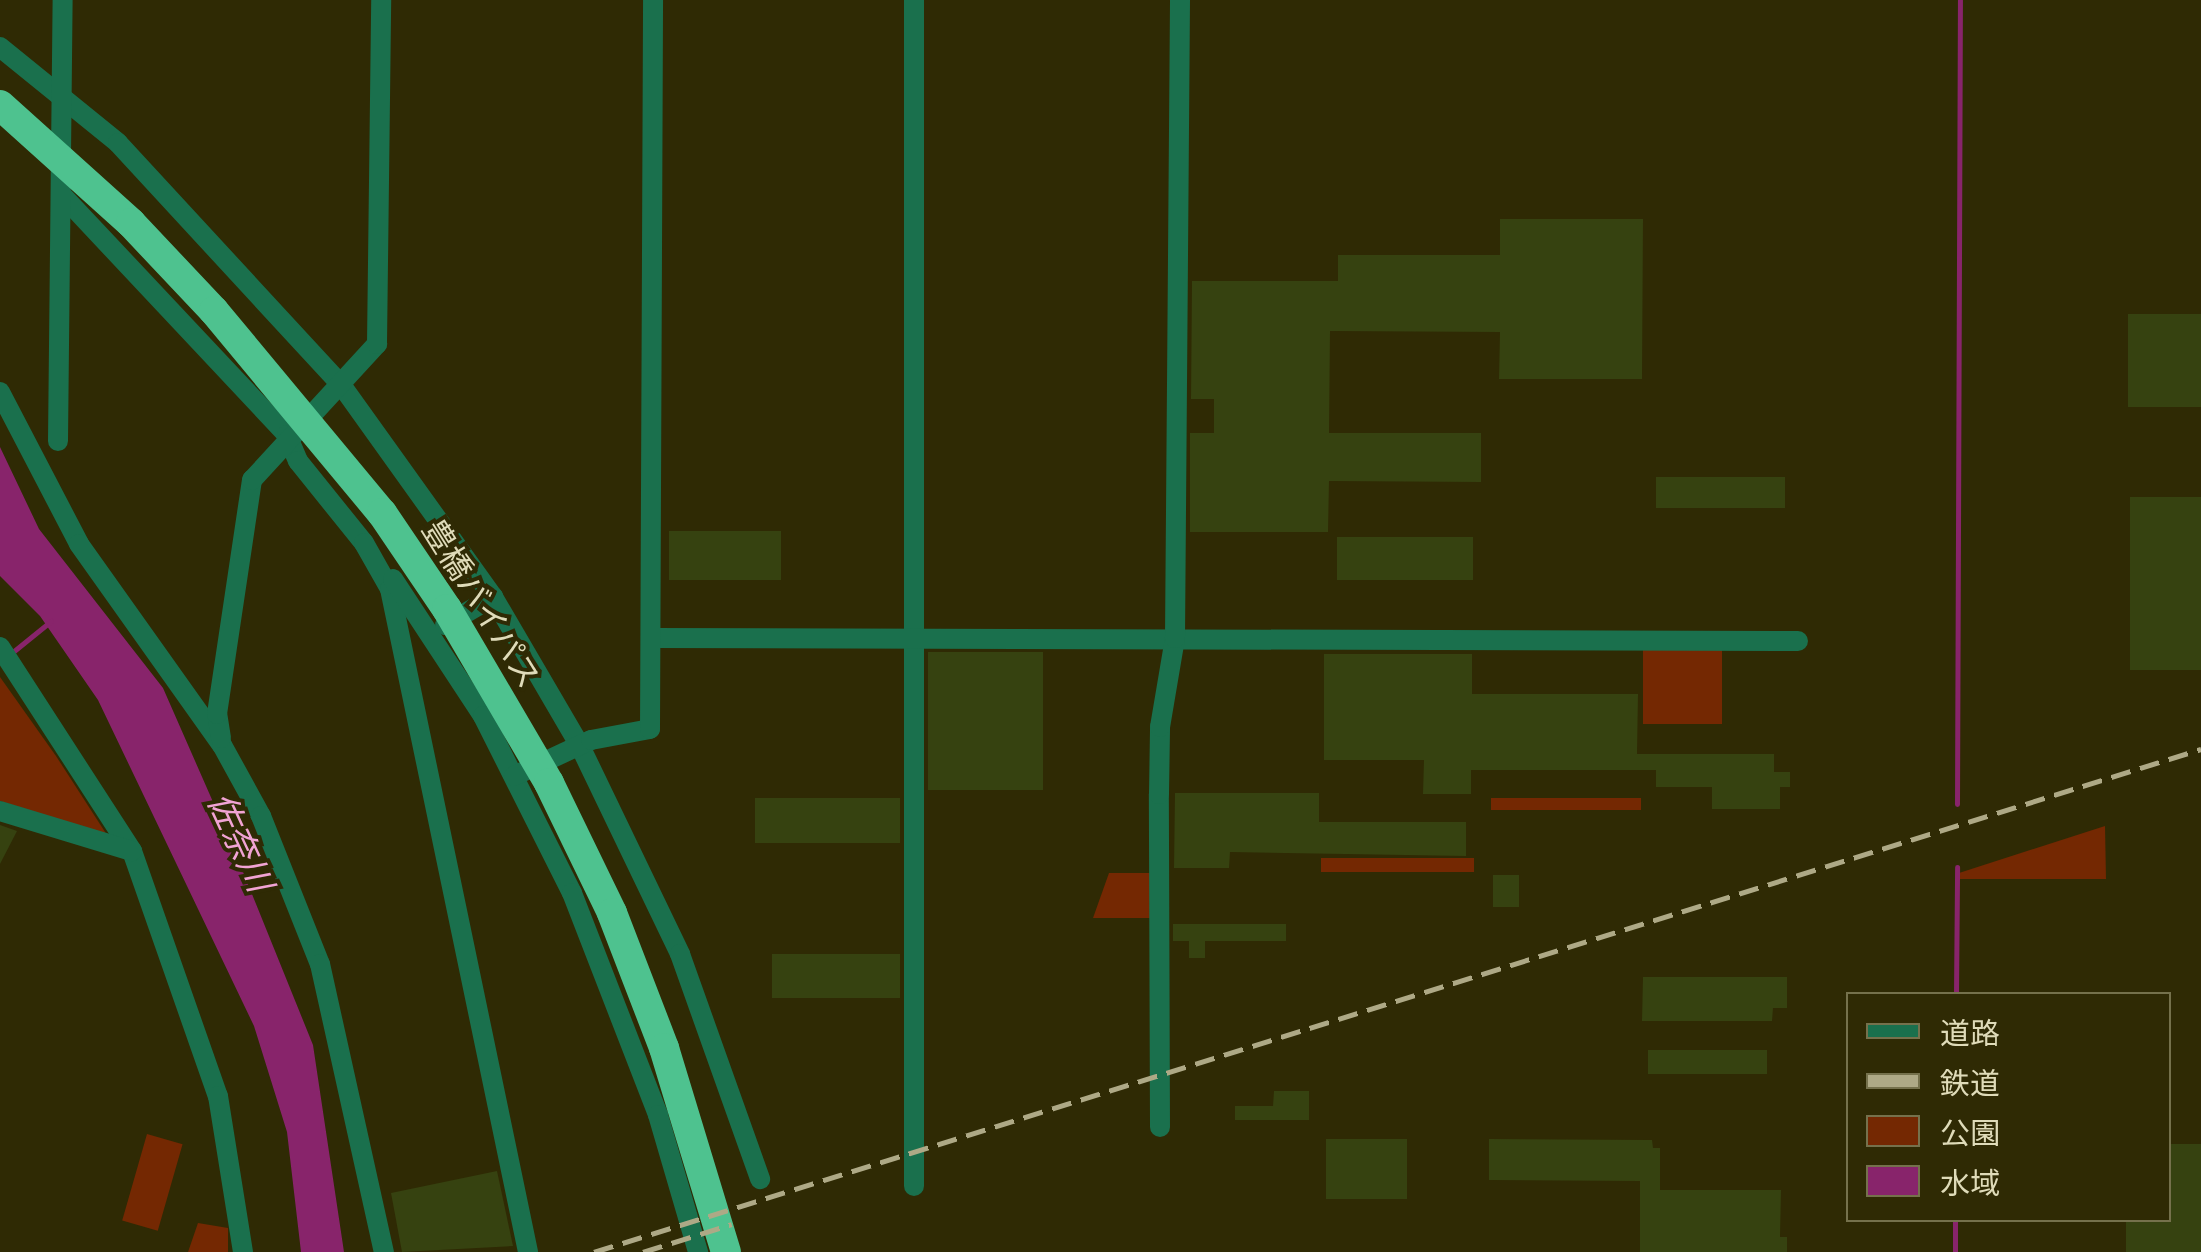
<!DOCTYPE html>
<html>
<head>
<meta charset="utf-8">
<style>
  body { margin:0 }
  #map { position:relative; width:2201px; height:1252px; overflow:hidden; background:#2f2a04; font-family:Helvetica,"Noto Sans JP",sans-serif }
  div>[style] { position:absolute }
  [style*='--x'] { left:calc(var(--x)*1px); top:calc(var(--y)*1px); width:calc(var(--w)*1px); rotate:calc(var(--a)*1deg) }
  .green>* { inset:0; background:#742802; transform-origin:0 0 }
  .water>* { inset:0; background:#88246b }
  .stream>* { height:5px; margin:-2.5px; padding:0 2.5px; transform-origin:2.5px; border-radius:2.5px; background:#88246b }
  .building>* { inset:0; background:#364210; transform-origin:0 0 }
  .street>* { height:20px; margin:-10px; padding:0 10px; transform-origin:10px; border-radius:10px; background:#1a704d }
  .highway>* { height:30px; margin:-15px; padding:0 15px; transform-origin:15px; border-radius:15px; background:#4ec28f }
  .rail>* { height:5px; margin-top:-2.5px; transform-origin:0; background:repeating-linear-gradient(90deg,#aea986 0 20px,transparent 0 30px) }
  span { translate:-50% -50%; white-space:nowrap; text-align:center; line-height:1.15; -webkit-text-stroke:8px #2f2a04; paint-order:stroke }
  .street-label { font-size:32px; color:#dfdbb9 }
  .water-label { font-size:35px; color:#f1a3d4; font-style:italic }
  .legend { position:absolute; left:1846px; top:992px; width:325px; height:230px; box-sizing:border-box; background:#2f2a04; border:2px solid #75714c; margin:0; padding:12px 18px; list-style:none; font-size:30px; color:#dfdbb9 }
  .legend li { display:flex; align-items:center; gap:20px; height:50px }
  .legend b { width:50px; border:2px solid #75714c }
</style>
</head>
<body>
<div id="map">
  <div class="green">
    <i style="left:1643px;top:646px;width:79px;height:78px"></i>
    <i style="clip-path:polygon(0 677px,56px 756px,107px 835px,0 801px)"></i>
    <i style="left:1491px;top:798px;width:150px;height:12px"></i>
    <i style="clip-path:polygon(2105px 826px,2106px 879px,1959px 879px,1959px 873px)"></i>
    <i style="left:1321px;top:858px;width:153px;height:14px"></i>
    <i style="clip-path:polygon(1109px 873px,1152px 873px,1152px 918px,1093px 918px)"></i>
    <i style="left:147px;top:1134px;width:37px;height:90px;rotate:16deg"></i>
    <i style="clip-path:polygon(198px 1223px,228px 1228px,228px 1252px,188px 1252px)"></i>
  </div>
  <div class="water">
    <i style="clip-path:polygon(0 447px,39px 529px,163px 688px,235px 852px,313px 1045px,344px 1252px,301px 1252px,287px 1132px,254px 1026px,98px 700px,40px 616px,0 576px)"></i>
  </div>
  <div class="stream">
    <i style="--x:9;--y:655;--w:54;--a:-39"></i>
    <i style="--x:1957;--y:804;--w:804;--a:-89.79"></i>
    <i style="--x:1956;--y:994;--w:127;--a:-89.5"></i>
    <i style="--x:1955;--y:1252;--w:32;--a:-90"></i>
  </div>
  <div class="building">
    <i style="clip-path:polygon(1500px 219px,1643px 219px,1642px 379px,1499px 379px,1500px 332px,1330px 331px,1329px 433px,1481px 433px,1481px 482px,1329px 481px,1328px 532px,1190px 532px,1190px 433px,1214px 433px,1214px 399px,1191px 399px,1192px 281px,1338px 281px,1338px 255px,1500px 255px)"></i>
    <i style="left:2201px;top:314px;width:93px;height:73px;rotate:90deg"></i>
    <i style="left:1656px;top:477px;width:129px;height:31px"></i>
    <i style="left:2130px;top:497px;width:71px;height:173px"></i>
    <i style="left:669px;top:531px;width:112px;height:49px"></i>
    <i style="left:1337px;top:537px;width:136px;height:43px"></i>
    <i style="left:928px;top:652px;width:115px;height:138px"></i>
    <i style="clip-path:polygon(1324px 654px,1472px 654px,1472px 694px,1638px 694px,1637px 754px,1774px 754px,1774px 772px,1790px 772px,1790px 787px,1780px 787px,1780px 809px,1712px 809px,1712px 787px,1656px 787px,1656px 770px,1471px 770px,1471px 794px,1423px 794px,1424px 760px,1324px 760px)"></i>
    <i style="clip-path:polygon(1175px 793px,1319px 793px,1319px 822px,1466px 822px,1466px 856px,1230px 852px,1229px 868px,1174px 868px)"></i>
    <i style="left:900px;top:798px;width:45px;height:145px;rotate:90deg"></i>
    <i style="clip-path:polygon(0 825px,17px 831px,0 864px)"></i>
    <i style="left:1493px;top:875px;width:26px;height:32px"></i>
    <i style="clip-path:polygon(1173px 924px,1286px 924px,1286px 941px,1205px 941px,1205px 958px,1189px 958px,1189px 941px,1173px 941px)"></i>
    <i style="left:772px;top:954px;width:128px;height:44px"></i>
    <i style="clip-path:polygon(1643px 977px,1787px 977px,1787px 1008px,1773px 1008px,1772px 1021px,1642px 1021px)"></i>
    <i style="left:1648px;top:1050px;width:119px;height:24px"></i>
    <i style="clip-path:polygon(1274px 1091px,1309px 1091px,1309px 1120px,1235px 1120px,1235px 1106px,1273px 1106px)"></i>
    <i style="left:1326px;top:1139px;width:81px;height:60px"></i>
    <i style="clip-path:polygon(1489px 1139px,1652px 1140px,1653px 1148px,1660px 1148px,1660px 1190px,1781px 1190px,1780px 1237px,1787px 1237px,1787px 1252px,1640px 1252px,1640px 1181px,1489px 1180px)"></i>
    <i style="clip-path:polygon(2168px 1144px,2201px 1144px,2201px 1252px,2126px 1252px,2126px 1220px,2168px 1220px)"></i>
    <i style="clip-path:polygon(497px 1171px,513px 1246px,402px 1252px,391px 1193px)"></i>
  </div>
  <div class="street">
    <i style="--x:914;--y:0;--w:1186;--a:90"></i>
    <i style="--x:0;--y:47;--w:152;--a:39.1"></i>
    <i style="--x:118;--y:143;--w:330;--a:47.3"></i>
    <i style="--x:342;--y:386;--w:259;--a:54.4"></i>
    <i style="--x:61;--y:194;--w:330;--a:46.8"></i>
    <i style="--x:287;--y:435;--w:28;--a:67"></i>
    <i style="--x:298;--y:461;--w:105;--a:51.2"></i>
    <i style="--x:364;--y:543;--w:53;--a:60.5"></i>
    <i style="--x:390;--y:589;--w:677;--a:78.24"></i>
    <i style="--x:0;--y:392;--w:171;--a:62.5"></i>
    <i style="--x:79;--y:544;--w:247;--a:54.6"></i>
    <i style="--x:222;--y:745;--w:81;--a:61.2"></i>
    <i style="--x:261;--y:816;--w:159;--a:68.3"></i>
    <i style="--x:320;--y:964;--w:295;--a:77.5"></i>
    <i style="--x:58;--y:441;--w:441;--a:-89.4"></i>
    <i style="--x:393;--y:579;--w:164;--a:56.7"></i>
    <i style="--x:483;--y:716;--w:198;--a:63.3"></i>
    <i style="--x:572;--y:893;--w:238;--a:68.8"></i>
    <i style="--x:658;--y:1115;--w:143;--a:73.7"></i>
    <i style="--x:445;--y:625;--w:56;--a:-30.3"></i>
    <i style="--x:493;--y:597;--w:173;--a:59.7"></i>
    <i style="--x:580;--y:746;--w:231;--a:64.3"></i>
    <i style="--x:680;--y:954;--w:239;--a:70.4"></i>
    <i style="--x:651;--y:638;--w:1147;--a:0.15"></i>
    <i style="--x:0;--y:647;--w:243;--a:57.1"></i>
    <i style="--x:132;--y:851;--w:260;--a:70.7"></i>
    <i style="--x:218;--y:1096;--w:158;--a:80.9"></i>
    <i style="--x:221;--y:738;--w:24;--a:-99"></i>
    <i style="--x:217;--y:714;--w:237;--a:-81.5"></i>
    <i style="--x:252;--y:480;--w:185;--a:-47.4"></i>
    <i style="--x:377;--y:344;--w:344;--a:-89.3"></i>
    <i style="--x:514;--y:776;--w:85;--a:-25.1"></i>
    <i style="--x:591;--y:740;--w:60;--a:-10.6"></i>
    <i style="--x:650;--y:729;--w:729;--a:-89.76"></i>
    <i style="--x:0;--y:811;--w:138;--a:16.9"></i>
    <i style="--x:1160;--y:1127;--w:333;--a:-90.2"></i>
    <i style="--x:1159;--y:794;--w:67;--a:-89.1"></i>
    <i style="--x:1160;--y:727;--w:90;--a:-80.4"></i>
    <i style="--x:1175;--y:638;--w:638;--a:-89.55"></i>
  </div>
  <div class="highway">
    <i style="--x:0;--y:105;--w:176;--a:42"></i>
    <i style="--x:131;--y:223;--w:121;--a:46.7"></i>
    <i style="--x:214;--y:311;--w:263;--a:50.3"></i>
    <i style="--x:382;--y:513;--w:116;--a:55.9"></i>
    <i style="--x:447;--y:609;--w:202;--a:59.6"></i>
    <i style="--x:549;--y:783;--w:144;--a:64.1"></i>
    <i style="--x:612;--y:913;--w:145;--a:68.9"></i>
    <i style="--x:664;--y:1048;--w:213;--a:73.1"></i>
  </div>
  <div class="rail">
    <i style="--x:594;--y:1252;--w:1684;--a:-17.38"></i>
    <i style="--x:643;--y:1252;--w:93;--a:-17.5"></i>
  </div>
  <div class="street-label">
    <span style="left:481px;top:604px;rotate:58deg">豊橋バイパス</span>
  </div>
  <div class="water-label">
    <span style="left:240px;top:842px;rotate:65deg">佐奈川</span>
  </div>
  <ul class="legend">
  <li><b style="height:12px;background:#1a704d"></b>道路</li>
  <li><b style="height:12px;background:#aea986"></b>鉄道</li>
  <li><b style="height:28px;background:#742802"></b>公園</li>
  <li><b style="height:28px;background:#88246b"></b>水域</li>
  </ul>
</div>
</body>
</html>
